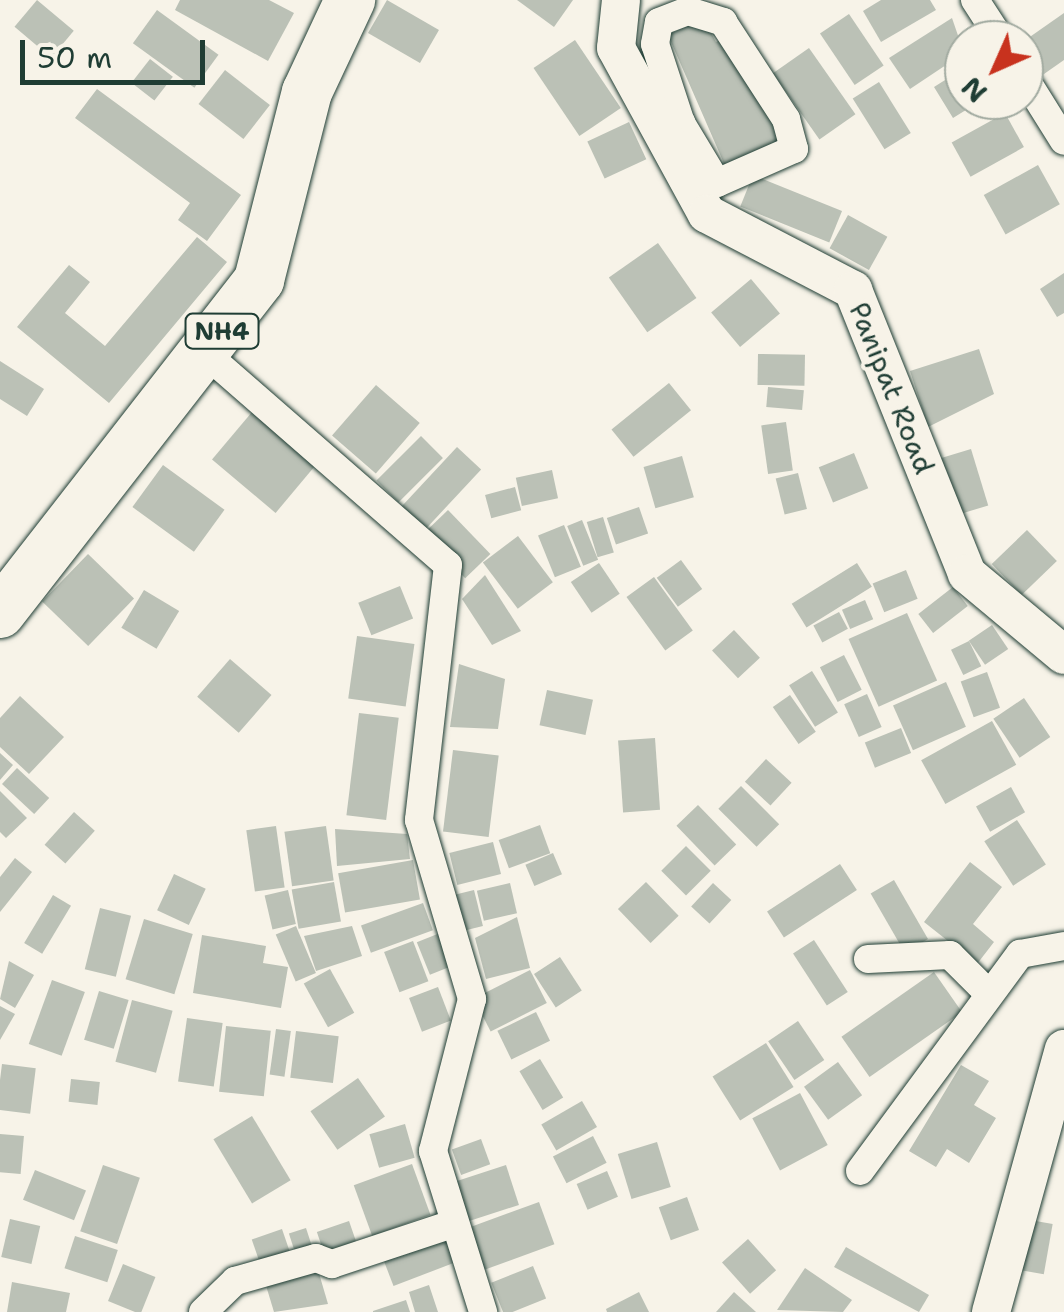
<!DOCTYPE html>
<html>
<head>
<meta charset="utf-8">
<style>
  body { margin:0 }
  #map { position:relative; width:1064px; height:1312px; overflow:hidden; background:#f7f3e8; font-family:"Shantell Sans",sans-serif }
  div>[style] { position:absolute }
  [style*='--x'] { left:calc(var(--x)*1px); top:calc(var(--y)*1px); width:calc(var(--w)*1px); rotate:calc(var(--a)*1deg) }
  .building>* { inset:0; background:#bbc1b6; transform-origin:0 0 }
  .roads { filter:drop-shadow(0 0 2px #1f3d34) drop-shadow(0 0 2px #1f3d34) }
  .street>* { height:28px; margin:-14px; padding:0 14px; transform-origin:14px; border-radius:14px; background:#f7f3e8 }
  .secondary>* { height:38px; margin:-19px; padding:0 19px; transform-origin:19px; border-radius:19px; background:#f7f3e8 }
  .highway>* { height:50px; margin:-25px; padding:0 25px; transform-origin:25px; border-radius:25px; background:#f7f3e8 }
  span { translate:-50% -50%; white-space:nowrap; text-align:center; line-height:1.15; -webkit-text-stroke:8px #f7f3e8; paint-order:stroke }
  .shield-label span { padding:2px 8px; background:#f7f3e8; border:2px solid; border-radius:8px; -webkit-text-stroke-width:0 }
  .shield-label { font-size:25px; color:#1f3d34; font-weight:700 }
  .street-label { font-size:28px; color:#1f3d34 }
  .north { position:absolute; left:944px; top:20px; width:100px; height:100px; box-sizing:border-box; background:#f7f3e8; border:2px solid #a1aaa0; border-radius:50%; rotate:225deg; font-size:28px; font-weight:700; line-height:40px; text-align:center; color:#1f3d34 }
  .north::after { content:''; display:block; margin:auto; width:35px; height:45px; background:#c8321e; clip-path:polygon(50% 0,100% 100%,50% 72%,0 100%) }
  .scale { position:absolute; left:20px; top:40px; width:185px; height:45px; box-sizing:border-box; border:5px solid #1f3d34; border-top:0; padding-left:12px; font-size:30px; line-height:35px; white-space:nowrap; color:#1f3d34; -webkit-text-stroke:8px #f7f3e8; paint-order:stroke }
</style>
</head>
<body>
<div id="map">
  <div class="building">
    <i style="left:37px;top:0;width:48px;height:35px;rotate:40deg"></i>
    <i style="clip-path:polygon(180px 0,269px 0,294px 13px,268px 61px,175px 10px)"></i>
    <i style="left:387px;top:0;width:60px;height:38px;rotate:30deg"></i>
    <i style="clip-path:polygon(517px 0,573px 0,554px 27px)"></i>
    <i style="clip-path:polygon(881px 0,930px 0,936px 10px,881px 42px,863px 11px)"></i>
    <i style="left:157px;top:10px;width:76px;height:41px;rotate:36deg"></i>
    <i style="clip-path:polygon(1064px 13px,1064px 60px,1044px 74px,1024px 41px)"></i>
    <i style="left:849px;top:14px;width:62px;height:35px;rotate:56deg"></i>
    <i style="clip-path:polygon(703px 18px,716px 42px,729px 36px,782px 141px,726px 168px,668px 35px)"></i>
    <i style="clip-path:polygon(952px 18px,964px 53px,910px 89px,889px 58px)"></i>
    <i style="left:575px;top:40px;width:82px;height:50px;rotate:56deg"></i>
    <i style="left:809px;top:48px;width:81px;height:44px;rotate:55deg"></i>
    <i style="left:150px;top:59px;width:29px;height:30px;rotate:38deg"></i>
    <i style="clip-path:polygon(964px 68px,964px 100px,982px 100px,953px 118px,934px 87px)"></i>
    <i style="left:225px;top:70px;width:57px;height:43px;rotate:38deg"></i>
    <i style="left:879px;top:82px;width:60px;height:31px;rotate:58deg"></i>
    <i style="clip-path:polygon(97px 89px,241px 195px,207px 241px,178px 220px,190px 203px,75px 118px)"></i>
    <i style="left:1005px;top:113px;width:39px;height:61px;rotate:61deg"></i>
    <i style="left:629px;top:122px;width:41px;height:46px;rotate:65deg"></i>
    <i style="left:1038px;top:165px;width:45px;height:62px;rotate:61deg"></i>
    <i style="left:753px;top:175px;width:96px;height:34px;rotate:22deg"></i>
    <i style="left:848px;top:215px;width:45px;height:38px;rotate:29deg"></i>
    <i style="clip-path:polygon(197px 237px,227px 262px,109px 403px,17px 327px,69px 265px,90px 282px,65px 313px,105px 346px)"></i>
    <i style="left:658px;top:243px;width:67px;height:60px;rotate:55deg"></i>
    <i style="clip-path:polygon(1064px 273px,1064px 313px,1057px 317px,1040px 289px)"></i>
    <i style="left:751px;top:279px;width:45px;height:52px;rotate:50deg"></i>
    <i style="clip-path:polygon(979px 349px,994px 394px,928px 427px,910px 371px)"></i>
    <i style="left:758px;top:354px;width:47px;height:31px;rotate:1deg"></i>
    <i style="clip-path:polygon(0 361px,44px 389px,27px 416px,0 399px)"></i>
    <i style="left:669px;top:383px;width:35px;height:74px;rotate:51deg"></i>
    <i style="left:376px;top:385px;width:58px;height:67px;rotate:41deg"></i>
    <i style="left:768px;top:387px;width:36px;height:20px;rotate:5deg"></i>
    <i style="left:257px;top:406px;width:83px;height:70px;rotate:40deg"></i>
    <i style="left:786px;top:422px;width:49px;height:25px;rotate:82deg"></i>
    <i style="left:421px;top:436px;width:31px;height:63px;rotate:45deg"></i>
    <i style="left:457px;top:447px;width:33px;height:83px;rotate:43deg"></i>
    <i style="left:971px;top:449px;width:59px;height:31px;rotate:73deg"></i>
    <i style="left:854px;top:453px;width:38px;height:38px;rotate:68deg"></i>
    <i style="left:682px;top:456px;width:43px;height:40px;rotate:74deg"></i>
    <i style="left:163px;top:465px;width:76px;height:52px;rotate:36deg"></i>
    <i style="left:552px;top:470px;width:29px;height:37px;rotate:78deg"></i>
    <i style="left:798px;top:473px;width:37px;height:23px;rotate:76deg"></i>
    <i style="left:515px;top:487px;width:24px;height:31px;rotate:75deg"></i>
    <i style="left:639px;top:507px;width:28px;height:34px;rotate:71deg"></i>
    <i style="left:448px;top:510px;width:61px;height:35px;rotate:46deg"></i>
    <i style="left:603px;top:517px;width:37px;height:17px;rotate:73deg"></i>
    <i style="left:582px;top:520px;width:43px;height:16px;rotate:68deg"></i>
    <i style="left:564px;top:525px;width:45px;height:28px;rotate:68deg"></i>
    <i style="left:1027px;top:530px;width:43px;height:49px;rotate:46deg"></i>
    <i style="left:518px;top:536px;width:58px;height:44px;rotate:53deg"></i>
    <i style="left:88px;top:554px;width:64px;height:66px;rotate:44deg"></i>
    <i style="left:681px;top:560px;width:36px;height:30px;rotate:54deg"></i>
    <i style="left:599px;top:563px;width:37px;height:34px;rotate:56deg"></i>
    <i style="left:857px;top:563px;width:28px;height:77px;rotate:58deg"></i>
    <i style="left:906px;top:570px;width:31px;height:36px;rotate:68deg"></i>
    <i style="clip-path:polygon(485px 575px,521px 631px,492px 645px,462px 599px)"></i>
    <i style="left:654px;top:577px;width:66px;height:34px;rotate:54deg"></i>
    <i style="left:400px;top:586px;width:35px;height:45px;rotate:68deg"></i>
    <i style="left:953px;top:587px;width:24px;height:44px;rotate:52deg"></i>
    <i style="left:144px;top:590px;width:41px;height:44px;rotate:31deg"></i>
    <i style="left:865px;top:600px;width:21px;height:25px;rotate:67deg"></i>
    <i style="left:839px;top:612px;width:19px;height:29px;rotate:62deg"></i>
    <i style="left:907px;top:613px;width:74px;height:64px;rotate:66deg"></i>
    <i style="left:992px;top:625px;width:29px;height:28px;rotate:56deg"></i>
    <i style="left:734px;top:630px;width:38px;height:30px;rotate:47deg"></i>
    <i style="left:357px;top:636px;width:58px;height:63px;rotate:8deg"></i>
    <i style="left:969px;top:641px;width:28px;height:20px;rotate:64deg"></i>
    <i style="left:844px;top:655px;width:39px;height:27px;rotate:63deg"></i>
    <i style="left:230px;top:659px;width:55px;height:50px;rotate:41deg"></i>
    <i style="clip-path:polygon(459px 664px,505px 679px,498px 729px,450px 727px)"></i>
    <i style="left:812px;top:671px;width:49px;height:27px;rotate:58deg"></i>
    <i style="left:987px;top:672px;width:38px;height:28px;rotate:70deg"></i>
    <i style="left:946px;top:682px;width:49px;height:58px;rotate:66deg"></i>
    <i style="left:547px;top:690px;width:47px;height:36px;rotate:12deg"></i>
    <i style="left:867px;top:694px;width:36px;height:25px;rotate:66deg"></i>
    <i style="left:790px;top:695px;width:45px;height:21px;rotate:55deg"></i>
    <i style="clip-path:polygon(20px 696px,64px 737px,29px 774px,0 747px,0 718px)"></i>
    <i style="left:1024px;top:698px;width:47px;height:37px;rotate:56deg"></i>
    <i style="left:359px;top:713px;width:40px;height:103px;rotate:7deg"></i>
    <i style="left:992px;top:721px;width:50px;height:81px;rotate:61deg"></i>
    <i style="left:901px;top:728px;width:27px;height:39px;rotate:68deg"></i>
    <i style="left:655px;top:738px;width:72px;height:37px;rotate:86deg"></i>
    <i style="left:453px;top:750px;width:46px;height:82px;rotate:7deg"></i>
    <i style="clip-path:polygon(0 753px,13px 765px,0 780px)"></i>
    <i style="left:766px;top:759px;width:35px;height:31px;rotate:43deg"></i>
    <i style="left:17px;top:768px;width:44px;height:22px;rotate:43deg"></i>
    <i style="left:741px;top:786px;width:54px;height:32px;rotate:45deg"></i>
    <i style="left:1011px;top:787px;width:29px;height:40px;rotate:61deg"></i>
    <i style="clip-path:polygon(0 791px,27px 818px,6px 838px,0 832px)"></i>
    <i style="left:698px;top:805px;width:55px;height:30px;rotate:46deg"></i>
    <i style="left:74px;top:812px;width:28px;height:44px;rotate:42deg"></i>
    <i style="left:1017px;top:820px;width:53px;height:39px;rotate:57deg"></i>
    <i style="left:540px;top:825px;width:30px;height:44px;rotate:70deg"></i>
    <i style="left:276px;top:826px;width:62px;height:30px;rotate:82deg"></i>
    <i style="left:326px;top:826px;width:55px;height:42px;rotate:82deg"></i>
    <i style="clip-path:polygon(335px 829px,407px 834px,410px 859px,337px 866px)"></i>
    <i style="left:493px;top:842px;width:33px;height:45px;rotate:76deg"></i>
    <i style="left:686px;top:846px;width:35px;height:35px;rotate:45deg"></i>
    <i style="left:553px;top:853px;width:23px;height:30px;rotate:67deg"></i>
    <i style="clip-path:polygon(15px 858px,32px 872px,0 912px,0 877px)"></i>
    <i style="left:413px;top:860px;width:40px;height:76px;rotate:80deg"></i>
    <i style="clip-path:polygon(970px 862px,1002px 887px,973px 924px,994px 942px,977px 964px,924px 922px)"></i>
    <i style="left:840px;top:864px;width:31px;height:87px;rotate:57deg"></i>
    <i style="left:174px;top:874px;width:35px;height:40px;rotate:25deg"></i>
    <i style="left:894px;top:880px;width:68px;height:27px;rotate:60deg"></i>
    <i style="left:334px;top:882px;width:40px;height:43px;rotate:80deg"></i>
    <i style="left:646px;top:882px;width:47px;height:39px;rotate:46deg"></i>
    <i style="left:510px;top:883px;width:31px;height:34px;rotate:77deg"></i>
    <i style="left:713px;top:883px;width:25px;height:32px;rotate:43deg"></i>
    <i style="left:288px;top:890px;width:35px;height:24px;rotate:77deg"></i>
    <i style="left:474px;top:890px;width:37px;height:24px;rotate:76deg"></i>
    <i style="left:53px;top:895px;width:21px;height:56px;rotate:31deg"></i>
    <i style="left:423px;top:903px;width:29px;height:66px;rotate:70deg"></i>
    <i style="left:100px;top:908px;width:32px;height:63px;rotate:14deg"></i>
    <i style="clip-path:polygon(517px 917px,530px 968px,486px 979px,475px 938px)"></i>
    <i style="left:144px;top:919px;width:51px;height:63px;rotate:17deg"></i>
    <i style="left:296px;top:926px;width:51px;height:22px;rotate:67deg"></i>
    <i style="clip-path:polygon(352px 926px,362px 956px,316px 971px,304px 936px)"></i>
    <i style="left:440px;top:933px;width:35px;height:25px;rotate:68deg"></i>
    <i style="clip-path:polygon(202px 935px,266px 946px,263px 963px,288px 967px,281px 1008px,193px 993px)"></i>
    <i style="left:814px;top:940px;width:62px;height:25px;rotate:57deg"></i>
    <i style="left:413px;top:941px;width:43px;height:31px;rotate:69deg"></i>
    <i style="left:560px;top:957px;width:40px;height:31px;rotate:57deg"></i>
    <i style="clip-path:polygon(9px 961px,34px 975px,15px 1008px,0 999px)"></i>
    <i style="left:330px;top:969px;width:50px;height:30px;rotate:61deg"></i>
    <i style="left:530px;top:970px;width:37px;height:63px;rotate:63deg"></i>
    <i style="left:934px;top:972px;width:49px;height:113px;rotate:55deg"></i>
    <i style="left:52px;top:980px;width:35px;height:68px;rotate:20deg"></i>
    <i style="left:438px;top:987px;width:36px;height:31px;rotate:69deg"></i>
    <i style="left:99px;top:991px;width:31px;height:51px;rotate:17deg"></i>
    <i style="left:132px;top:1000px;width:42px;height:64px;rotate:15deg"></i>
    <i style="clip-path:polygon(0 1006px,15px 1014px,0 1040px)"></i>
    <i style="left:536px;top:1012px;width:32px;height:43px;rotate:64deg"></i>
    <i style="left:187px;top:1018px;width:36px;height:64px;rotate:8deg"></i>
    <i style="left:798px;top:1021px;width:47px;height:36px;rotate:56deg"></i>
    <i style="left:226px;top:1026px;width:45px;height:66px;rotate:6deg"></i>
    <i style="left:276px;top:1029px;width:15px;height:46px;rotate:8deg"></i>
    <i style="left:296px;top:1031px;width:43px;height:47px;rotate:7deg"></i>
    <i style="left:766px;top:1043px;width:52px;height:63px;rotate:58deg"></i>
    <i style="left:540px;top:1059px;width:45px;height:24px;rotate:59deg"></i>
    <i style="left:838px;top:1062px;width:41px;height:42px;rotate:54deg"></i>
    <i style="left:2px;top:1064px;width:34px;height:46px;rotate:7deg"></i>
    <i style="clip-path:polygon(961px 1065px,989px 1081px,974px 1105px,996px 1118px,969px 1163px,947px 1149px,936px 1167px,909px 1151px)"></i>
    <i style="left:358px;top:1078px;width:47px;height:58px;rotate:55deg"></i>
    <i style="left:71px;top:1079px;width:29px;height:23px;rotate:6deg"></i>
    <i style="left:800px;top:1093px;width:59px;height:54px;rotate:62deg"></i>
    <i style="left:582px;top:1101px;width:30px;height:47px;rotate:60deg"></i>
    <i style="left:252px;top:1116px;width:75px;height:45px;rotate:59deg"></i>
    <i style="left:405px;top:1124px;width:35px;height:37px;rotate:74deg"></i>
    <i style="left:0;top:1134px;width:24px;height:38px;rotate:5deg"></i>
    <i style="left:593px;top:1136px;width:30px;height:45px;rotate:63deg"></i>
    <i style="left:481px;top:1139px;width:27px;height:31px;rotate:70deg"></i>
    <i style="left:657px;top:1142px;width:47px;height:41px;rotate:73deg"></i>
    <i style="left:412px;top:1164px;width:54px;height:62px;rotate:70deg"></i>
    <i style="left:103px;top:1165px;width:39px;height:70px;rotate:19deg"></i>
    <i style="left:506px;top:1165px;width:42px;height:62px;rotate:72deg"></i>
    <i style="left:35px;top:1170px;width:55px;height:32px;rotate:22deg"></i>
    <i style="left:607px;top:1171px;width:28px;height:33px;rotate:67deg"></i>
    <i style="left:687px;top:1197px;width:35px;height:30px;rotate:70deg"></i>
    <i style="left:539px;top:1202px;width:45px;height:78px;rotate:70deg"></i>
    <i style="left:10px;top:1219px;width:31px;height:39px;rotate:13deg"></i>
    <i style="left:1030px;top:1220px;width:23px;height:51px;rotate:10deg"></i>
    <i style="left:349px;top:1221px;width:31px;height:34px;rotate:71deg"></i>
    <i style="left:306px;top:1228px;width:26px;height:18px;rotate:72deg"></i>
    <i style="left:282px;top:1229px;width:34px;height:32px;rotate:71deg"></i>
    <i style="left:442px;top:1231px;width:34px;height:65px;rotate:69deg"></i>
    <i style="left:75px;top:1236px;width:45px;height:34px;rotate:18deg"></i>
    <i style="left:748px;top:1239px;width:42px;height:35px;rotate:48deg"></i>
    <i style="clip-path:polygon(846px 1247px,929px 1295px,919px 1312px,834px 1267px)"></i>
    <i style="clip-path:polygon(316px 1263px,328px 1304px,274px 1312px,264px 1279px)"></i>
    <i style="left:123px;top:1264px;width:35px;height:40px;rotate:22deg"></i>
    <i style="left:533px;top:1266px;width:35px;height:45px;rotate:68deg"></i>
    <i style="clip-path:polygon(805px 1268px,852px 1300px,843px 1312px,777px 1310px)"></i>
    <i style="clip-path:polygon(12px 1282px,70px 1293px,66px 1312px,7px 1312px)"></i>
    <i style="clip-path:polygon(429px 1285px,438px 1312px,415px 1312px,409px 1292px)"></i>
    <i style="clip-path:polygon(639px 1292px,649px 1312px,607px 1312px,606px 1309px)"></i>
    <i style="clip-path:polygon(734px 1292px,756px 1312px,716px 1312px)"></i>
    <i style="clip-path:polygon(406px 1300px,410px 1312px,373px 1312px,373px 1311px)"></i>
  </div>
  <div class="roads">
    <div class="street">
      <i style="--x:975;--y:0;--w:48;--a:57"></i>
      <i style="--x:1024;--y:77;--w:75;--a:58"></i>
      <i style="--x:661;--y:131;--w:22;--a:-22"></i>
      <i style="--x:681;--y:123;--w:83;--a:-108.2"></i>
      <i style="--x:655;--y:44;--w:22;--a:-80"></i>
      <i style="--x:659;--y:22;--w:31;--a:-21"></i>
      <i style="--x:688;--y:11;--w:37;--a:17"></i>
      <i style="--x:723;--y:22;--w:116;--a:57"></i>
      <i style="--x:786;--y:119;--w:31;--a:75"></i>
      <i style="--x:794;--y:149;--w:84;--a:156.2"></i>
      <i style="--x:717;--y:183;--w:70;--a:-121"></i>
      <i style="--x:206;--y:354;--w:321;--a:41.1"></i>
      <i style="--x:448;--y:565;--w:257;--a:96.5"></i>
      <i style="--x:419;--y:820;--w:187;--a:73.5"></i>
      <i style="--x:472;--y:999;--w:157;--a:104.4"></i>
      <i style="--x:433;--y:1151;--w:169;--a:72.7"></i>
      <i style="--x:868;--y:959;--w:82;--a:-2.8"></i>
      <i style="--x:950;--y:955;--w:54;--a:45"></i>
      <i style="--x:860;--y:1171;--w:270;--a:-53.6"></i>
      <i style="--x:1020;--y:954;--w:45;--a:-10.3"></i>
      <i style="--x:203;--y:1312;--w:45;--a:-44.1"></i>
      <i style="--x:235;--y:1281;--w:84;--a:-15.9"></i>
      <i style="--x:316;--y:1258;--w:17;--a:21"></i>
      <i style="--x:332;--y:1264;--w:123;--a:-18.4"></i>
    </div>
    <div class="secondary">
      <i style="--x:621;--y:0;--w:48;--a:95.9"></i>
      <i style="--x:616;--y:48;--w:189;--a:61.3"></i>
      <i style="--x:707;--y:214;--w:165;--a:27.5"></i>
      <i style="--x:853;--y:290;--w:306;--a:68.1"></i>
      <i style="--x:967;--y:574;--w:126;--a:39.9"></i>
      <i style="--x:991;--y:1312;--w:273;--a:-74.5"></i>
    </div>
    <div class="highway">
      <i style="--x:0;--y:613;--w:422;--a:-52.1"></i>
      <i style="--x:259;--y:280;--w:194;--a:-75.7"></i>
      <i style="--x:307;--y:92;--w:102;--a:-64.9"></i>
    </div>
  </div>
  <div class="shield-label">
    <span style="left:222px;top:331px">NH4</span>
  </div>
  <div class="street-label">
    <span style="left:892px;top:388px;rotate:68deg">Panipat Road</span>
  </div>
  <div class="north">N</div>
  <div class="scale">50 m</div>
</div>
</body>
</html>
